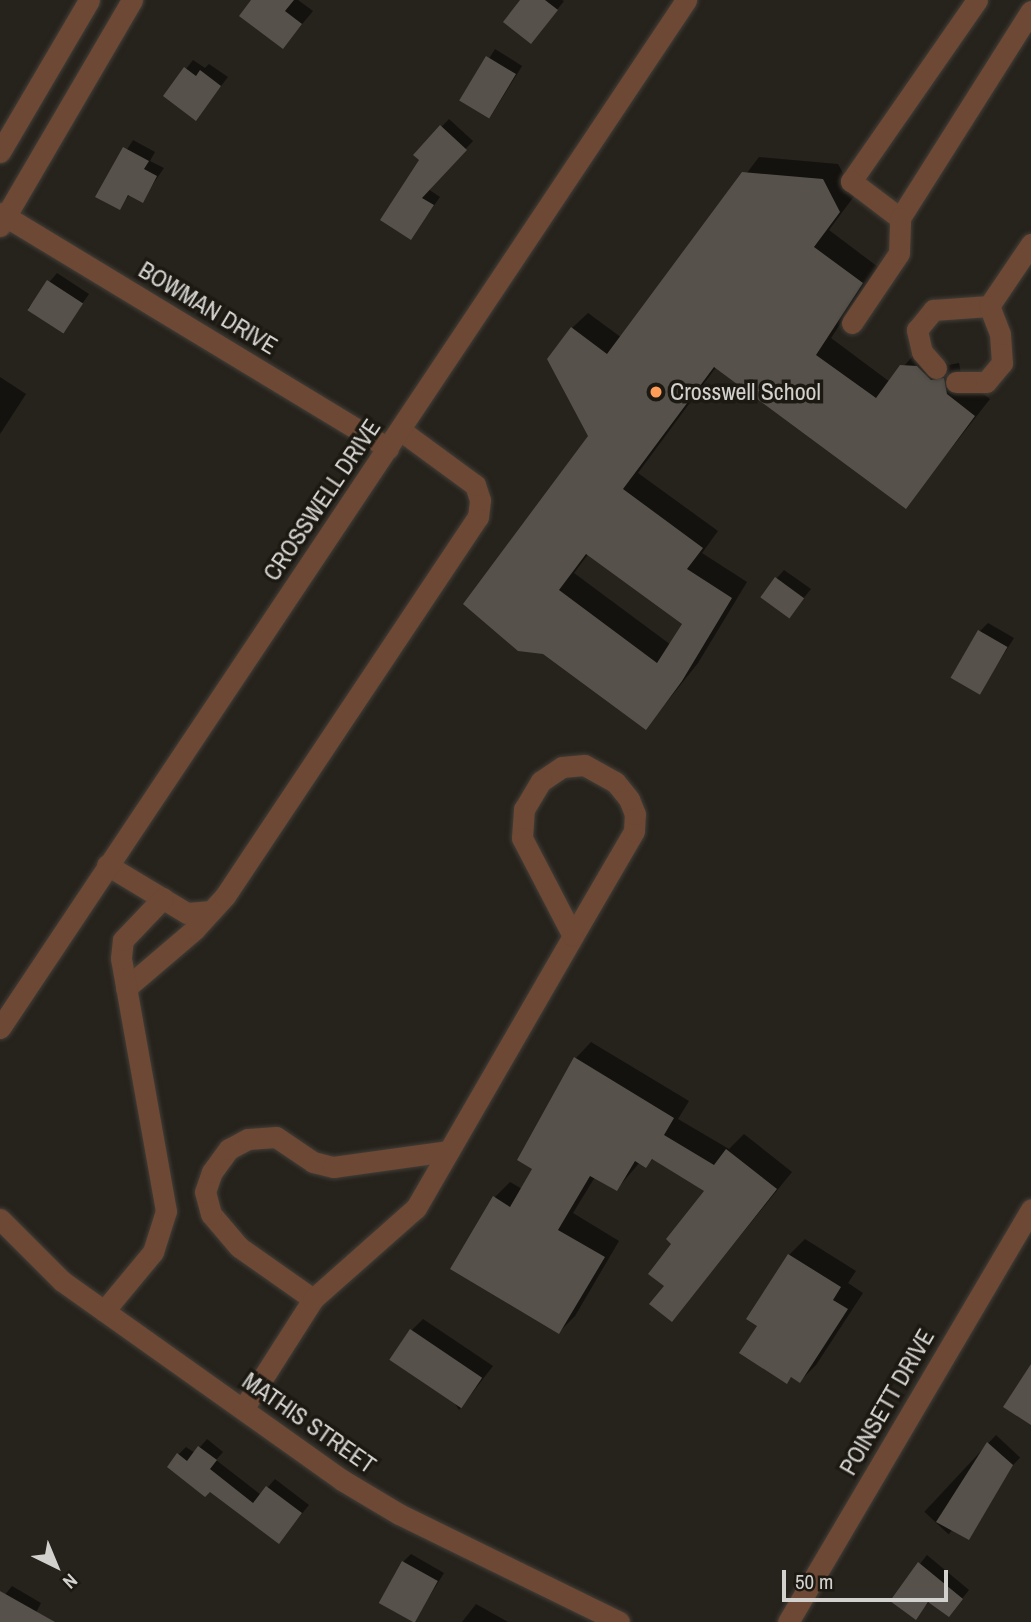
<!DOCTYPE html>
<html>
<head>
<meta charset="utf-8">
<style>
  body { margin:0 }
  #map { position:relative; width:1031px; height:1622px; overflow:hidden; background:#26221c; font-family:"Archivo Narrow",sans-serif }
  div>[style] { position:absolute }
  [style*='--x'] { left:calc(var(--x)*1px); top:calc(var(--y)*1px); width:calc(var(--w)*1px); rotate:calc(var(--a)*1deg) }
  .shadow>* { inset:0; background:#0007; transform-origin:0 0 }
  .building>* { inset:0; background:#56524b; transform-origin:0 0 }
  .roads { filter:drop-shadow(0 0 2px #423e38) drop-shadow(0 0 2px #423e38) }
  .minor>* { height:21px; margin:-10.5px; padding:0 10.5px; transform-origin:10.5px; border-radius:10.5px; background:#6c4835 }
  .dots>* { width:19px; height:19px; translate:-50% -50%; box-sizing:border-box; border:4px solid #1c1913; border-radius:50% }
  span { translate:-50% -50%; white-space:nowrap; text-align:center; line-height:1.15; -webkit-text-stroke:7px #1c1913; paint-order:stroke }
  .street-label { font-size:24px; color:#d3d1cd }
  .poi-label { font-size:24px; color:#d3d1cd }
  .left { translate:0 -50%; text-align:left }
  .north { position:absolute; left:21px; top:1531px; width:70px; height:70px; -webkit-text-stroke:5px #1c1913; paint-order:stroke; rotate:137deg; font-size:19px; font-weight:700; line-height:28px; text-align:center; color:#d3d1cd }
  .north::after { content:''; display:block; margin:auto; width:24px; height:32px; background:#d3d1cd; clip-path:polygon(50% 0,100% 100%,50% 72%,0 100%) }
  .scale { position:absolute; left:782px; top:1570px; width:166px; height:32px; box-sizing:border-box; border:4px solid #d3d1cd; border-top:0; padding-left:9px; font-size:21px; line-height:24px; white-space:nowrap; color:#d3d1cd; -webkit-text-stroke:5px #1c1913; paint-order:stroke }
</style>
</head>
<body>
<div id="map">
  <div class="shadow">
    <i style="clip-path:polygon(253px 0,298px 0,313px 11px,283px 47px)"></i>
    <i style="clip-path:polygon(522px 0,562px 0,564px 1px,538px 34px)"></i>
    <i style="left:495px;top:49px;width:32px;height:61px;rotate:32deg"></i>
    <i style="clip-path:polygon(193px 60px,205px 68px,209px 64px,228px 77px,196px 118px,165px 96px)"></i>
    <i style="clip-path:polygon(449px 119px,473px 141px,428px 189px,440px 197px,411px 238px,421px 160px,415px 155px)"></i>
    <i style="clip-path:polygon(133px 140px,155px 152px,150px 161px,164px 168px,142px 200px,130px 194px,119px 208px,98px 196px)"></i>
    <i style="clip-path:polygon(evenodd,759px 157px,838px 164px,855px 195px,829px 230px,878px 267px,831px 338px,890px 382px,918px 350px,933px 351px,949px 365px,959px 363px,962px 378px,990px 399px,906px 506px,717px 366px,638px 473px,718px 531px,702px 553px,747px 582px,698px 663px,646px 728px,544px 653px,590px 436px,572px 328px,588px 313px,622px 338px,759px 157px,589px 553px,685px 624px,671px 645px,574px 573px,589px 553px)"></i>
    <i style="clip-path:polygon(57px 273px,89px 294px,63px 331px,28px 308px)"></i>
    <i style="clip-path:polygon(0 377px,26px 394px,0 434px)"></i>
    <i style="clip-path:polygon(784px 570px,811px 589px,789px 616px,777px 578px)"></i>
    <i style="clip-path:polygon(988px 623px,1014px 638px,980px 692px,980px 631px)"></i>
    <i style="clip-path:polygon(591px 1042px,689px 1101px,678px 1119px,729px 1149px,744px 1134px,792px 1172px,672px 1320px,666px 1286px,674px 1243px,707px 1191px,654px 1158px,646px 1166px,640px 1162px,617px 1189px,595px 1177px,573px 1213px,619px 1241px,575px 1316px,559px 1332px,494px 1198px,510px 1182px,522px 1189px,534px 1169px,519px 1159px,576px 1058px)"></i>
    <i style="clip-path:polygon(805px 1239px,856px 1271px,848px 1283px,863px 1293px,816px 1365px,800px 1381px,792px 1376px,786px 1382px,759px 1325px,749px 1318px,789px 1255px)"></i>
    <i style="clip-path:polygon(423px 1319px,493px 1366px,459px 1410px,411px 1331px)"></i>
    <i style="left:996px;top:1435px;width:33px;height:105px;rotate:43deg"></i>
    <i style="clip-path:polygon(207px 1439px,223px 1452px,216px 1460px,261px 1495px,275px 1479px,309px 1505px,279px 1542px,178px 1455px,186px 1447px,195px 1453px)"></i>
    <i style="clip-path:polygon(411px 1554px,444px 1573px,414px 1621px,403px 1562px)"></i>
    <i style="clip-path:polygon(927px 1555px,969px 1590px,949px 1615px,930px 1601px,915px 1617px,892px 1600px)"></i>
    <i style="clip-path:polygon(12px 1586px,41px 1603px,31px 1622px,0 1622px,0 1601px)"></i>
    <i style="clip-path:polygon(476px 1604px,508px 1622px,462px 1622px)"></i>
  </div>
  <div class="building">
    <i style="clip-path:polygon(251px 0,294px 0,285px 11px,302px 24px,283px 49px,239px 16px)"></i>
    <i style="clip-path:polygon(520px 0,545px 0,558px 10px,531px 44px,503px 22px)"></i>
    <i style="left:486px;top:56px;width:35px;height:52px;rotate:31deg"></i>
    <i style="clip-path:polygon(184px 67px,196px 76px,200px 70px,221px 86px,196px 121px,163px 96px)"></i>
    <i style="clip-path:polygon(440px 125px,467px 150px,422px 198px,434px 205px,411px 240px,380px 220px,419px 160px,413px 155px)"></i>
    <i style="clip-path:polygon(123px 147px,149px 161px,144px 169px,157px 176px,143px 203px,128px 195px,120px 210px,95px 197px)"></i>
    <i style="clip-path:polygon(evenodd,742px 172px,823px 179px,840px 212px,814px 247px,863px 283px,816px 355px,876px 398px,900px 365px,917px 366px,931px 380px,944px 378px,947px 394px,975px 416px,906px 509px,714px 367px,623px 489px,703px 548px,687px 569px,732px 598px,682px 681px,646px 730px,543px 654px,518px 651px,463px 604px,588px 436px,547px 359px,571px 327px,607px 354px,742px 172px,586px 554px,682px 624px,657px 663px,559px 590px,586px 554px)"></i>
    <i style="left:47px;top:280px;width:43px;height:36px;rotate:33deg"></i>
    <i style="left:775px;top:577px;width:36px;height:25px;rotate:36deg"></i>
    <i style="left:978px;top:630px;width:34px;height:55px;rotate:30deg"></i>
    <i style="clip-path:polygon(574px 1057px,674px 1118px,664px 1135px,714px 1165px,726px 1149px,777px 1189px,672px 1322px,649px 1304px,664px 1286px,648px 1274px,671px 1244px,666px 1239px,704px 1191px,652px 1159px,646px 1168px,635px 1161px,617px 1191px,590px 1176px,558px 1230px,605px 1257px,559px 1334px,450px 1269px,493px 1196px,510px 1207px,532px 1169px,517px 1160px)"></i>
    <i style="clip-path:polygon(788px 1254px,841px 1287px,833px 1300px,848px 1309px,800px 1383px,791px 1377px,787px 1384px,739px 1353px,757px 1326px,746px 1319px)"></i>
    <i style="left:410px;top:1329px;width:87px;height:37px;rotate:34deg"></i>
    <i style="clip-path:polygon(1031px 1364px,1031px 1425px,1003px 1407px)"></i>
    <i style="clip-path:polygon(987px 1442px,1013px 1465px,969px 1540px,936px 1522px)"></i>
    <i style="clip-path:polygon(198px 1446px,217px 1460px,210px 1469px,253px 1503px,266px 1486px,302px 1513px,279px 1544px,210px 1492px,205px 1497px,167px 1467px,177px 1453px,187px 1461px)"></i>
    <i style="left:402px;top:1561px;width:41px;height:48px;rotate:29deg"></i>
    <i style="clip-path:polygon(918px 1562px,963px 1599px,949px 1617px,928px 1602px,916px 1620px,890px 1601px)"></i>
    <i style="clip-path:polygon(0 1591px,55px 1622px,0 1622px)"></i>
  </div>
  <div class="roads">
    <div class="minor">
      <i style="--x:977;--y:0;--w:221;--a:124.8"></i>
      <i style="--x:851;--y:181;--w:61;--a:37.1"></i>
      <i style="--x:900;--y:218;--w:245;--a:-57.7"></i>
      <i style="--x:0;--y:152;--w:176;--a:-59.6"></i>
      <i style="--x:0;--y:213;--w:454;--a:31.2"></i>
      <i style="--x:0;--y:226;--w:262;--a:-59.7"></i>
      <i style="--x:852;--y:323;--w:84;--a:-56.1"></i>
      <i style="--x:899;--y:253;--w:35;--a:-88"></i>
      <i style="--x:936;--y:368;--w:21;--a:-131"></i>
      <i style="--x:922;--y:352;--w:23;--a:-103"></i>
      <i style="--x:917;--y:330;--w:26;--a:-51"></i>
      <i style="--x:933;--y:310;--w:56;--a:-4.1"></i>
      <i style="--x:989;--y:306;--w:75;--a:-55.9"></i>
      <i style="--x:956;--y:382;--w:30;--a:0"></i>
      <i style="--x:986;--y:382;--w:25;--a:-50"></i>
      <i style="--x:1002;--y:363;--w:29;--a:-94"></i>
      <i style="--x:1000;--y:334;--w:30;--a:-111"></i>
      <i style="--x:107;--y:865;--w:93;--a:31"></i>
      <i style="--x:187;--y:913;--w:21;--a:-5"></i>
      <i style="--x:126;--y:988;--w:91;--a:-40.5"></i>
      <i style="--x:195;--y:929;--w:45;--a:-47.7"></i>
      <i style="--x:225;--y:896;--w:456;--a:-56.3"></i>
      <i style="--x:478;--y:517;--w:17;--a:-83"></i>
      <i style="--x:480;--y:500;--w:16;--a:-108"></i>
      <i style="--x:475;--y:485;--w:93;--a:-143.7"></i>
      <i style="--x:0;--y:1028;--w:1236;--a:-56.28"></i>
      <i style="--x:0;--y:1219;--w:88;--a:45"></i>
      <i style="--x:62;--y:1281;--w:344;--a:35.4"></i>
      <i style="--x:342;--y:1480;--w:66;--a:30.8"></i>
      <i style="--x:399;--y:1514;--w:245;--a:26.1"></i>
      <i style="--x:313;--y:1299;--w:90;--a:-144.9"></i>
      <i style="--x:239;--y:1247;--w:43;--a:-130.3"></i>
      <i style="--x:211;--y:1214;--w:23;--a:-105"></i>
      <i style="--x:205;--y:1192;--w:21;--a:-71"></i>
      <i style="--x:212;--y:1172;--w:29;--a:-54"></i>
      <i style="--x:229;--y:1149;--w:21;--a:-28"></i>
      <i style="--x:248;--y:1139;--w:28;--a:-4"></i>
      <i style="--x:276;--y:1137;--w:45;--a:34"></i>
      <i style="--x:313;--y:1162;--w:21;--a:14"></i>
      <i style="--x:333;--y:1167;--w:117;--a:-7.9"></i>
      <i style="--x:104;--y:1311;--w:77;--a:-50.3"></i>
      <i style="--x:153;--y:1252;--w:43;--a:-72.4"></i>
      <i style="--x:166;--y:1211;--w:257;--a:-100.1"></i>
      <i style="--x:121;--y:958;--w:18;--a:-84"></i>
      <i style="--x:123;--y:940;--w:58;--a:-46.4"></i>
      <i style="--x:243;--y:1409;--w:130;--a:-57.5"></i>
      <i style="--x:313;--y:1299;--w:137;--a:-41.5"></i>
      <i style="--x:416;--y:1208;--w:314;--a:-60"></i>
      <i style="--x:573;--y:936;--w:121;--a:-59.8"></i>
      <i style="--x:634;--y:831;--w:17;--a:-87"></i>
      <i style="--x:635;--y:814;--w:16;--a:-112"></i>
      <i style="--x:629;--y:799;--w:22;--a:-129"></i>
      <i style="--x:615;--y:782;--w:35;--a:-151"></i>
      <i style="--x:584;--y:765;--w:22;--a:175"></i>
      <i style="--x:562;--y:767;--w:25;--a:146"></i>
      <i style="--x:541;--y:781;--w:33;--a:121"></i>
      <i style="--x:524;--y:809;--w:29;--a:94"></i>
      <i style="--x:522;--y:838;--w:110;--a:62.5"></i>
      <i style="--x:788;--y:1622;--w:479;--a:-59.5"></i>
    </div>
  </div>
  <div class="dots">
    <i style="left:656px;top:392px;background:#fe9c58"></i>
  </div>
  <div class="street-label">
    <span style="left:208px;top:308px;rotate:31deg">BOWMAN DRIVE</span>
    <span style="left:322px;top:500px;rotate:-56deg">CROSSWELL DRIVE</span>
    <span style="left:887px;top:1402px;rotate:-60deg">POINSETT DRIVE</span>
    <span style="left:309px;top:1423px;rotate:35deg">MATHIS STREET</span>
  </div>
  <div class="poi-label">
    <span class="left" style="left:670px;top:392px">Crosswell School</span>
  </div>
  <div class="north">N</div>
  <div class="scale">50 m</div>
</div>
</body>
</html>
